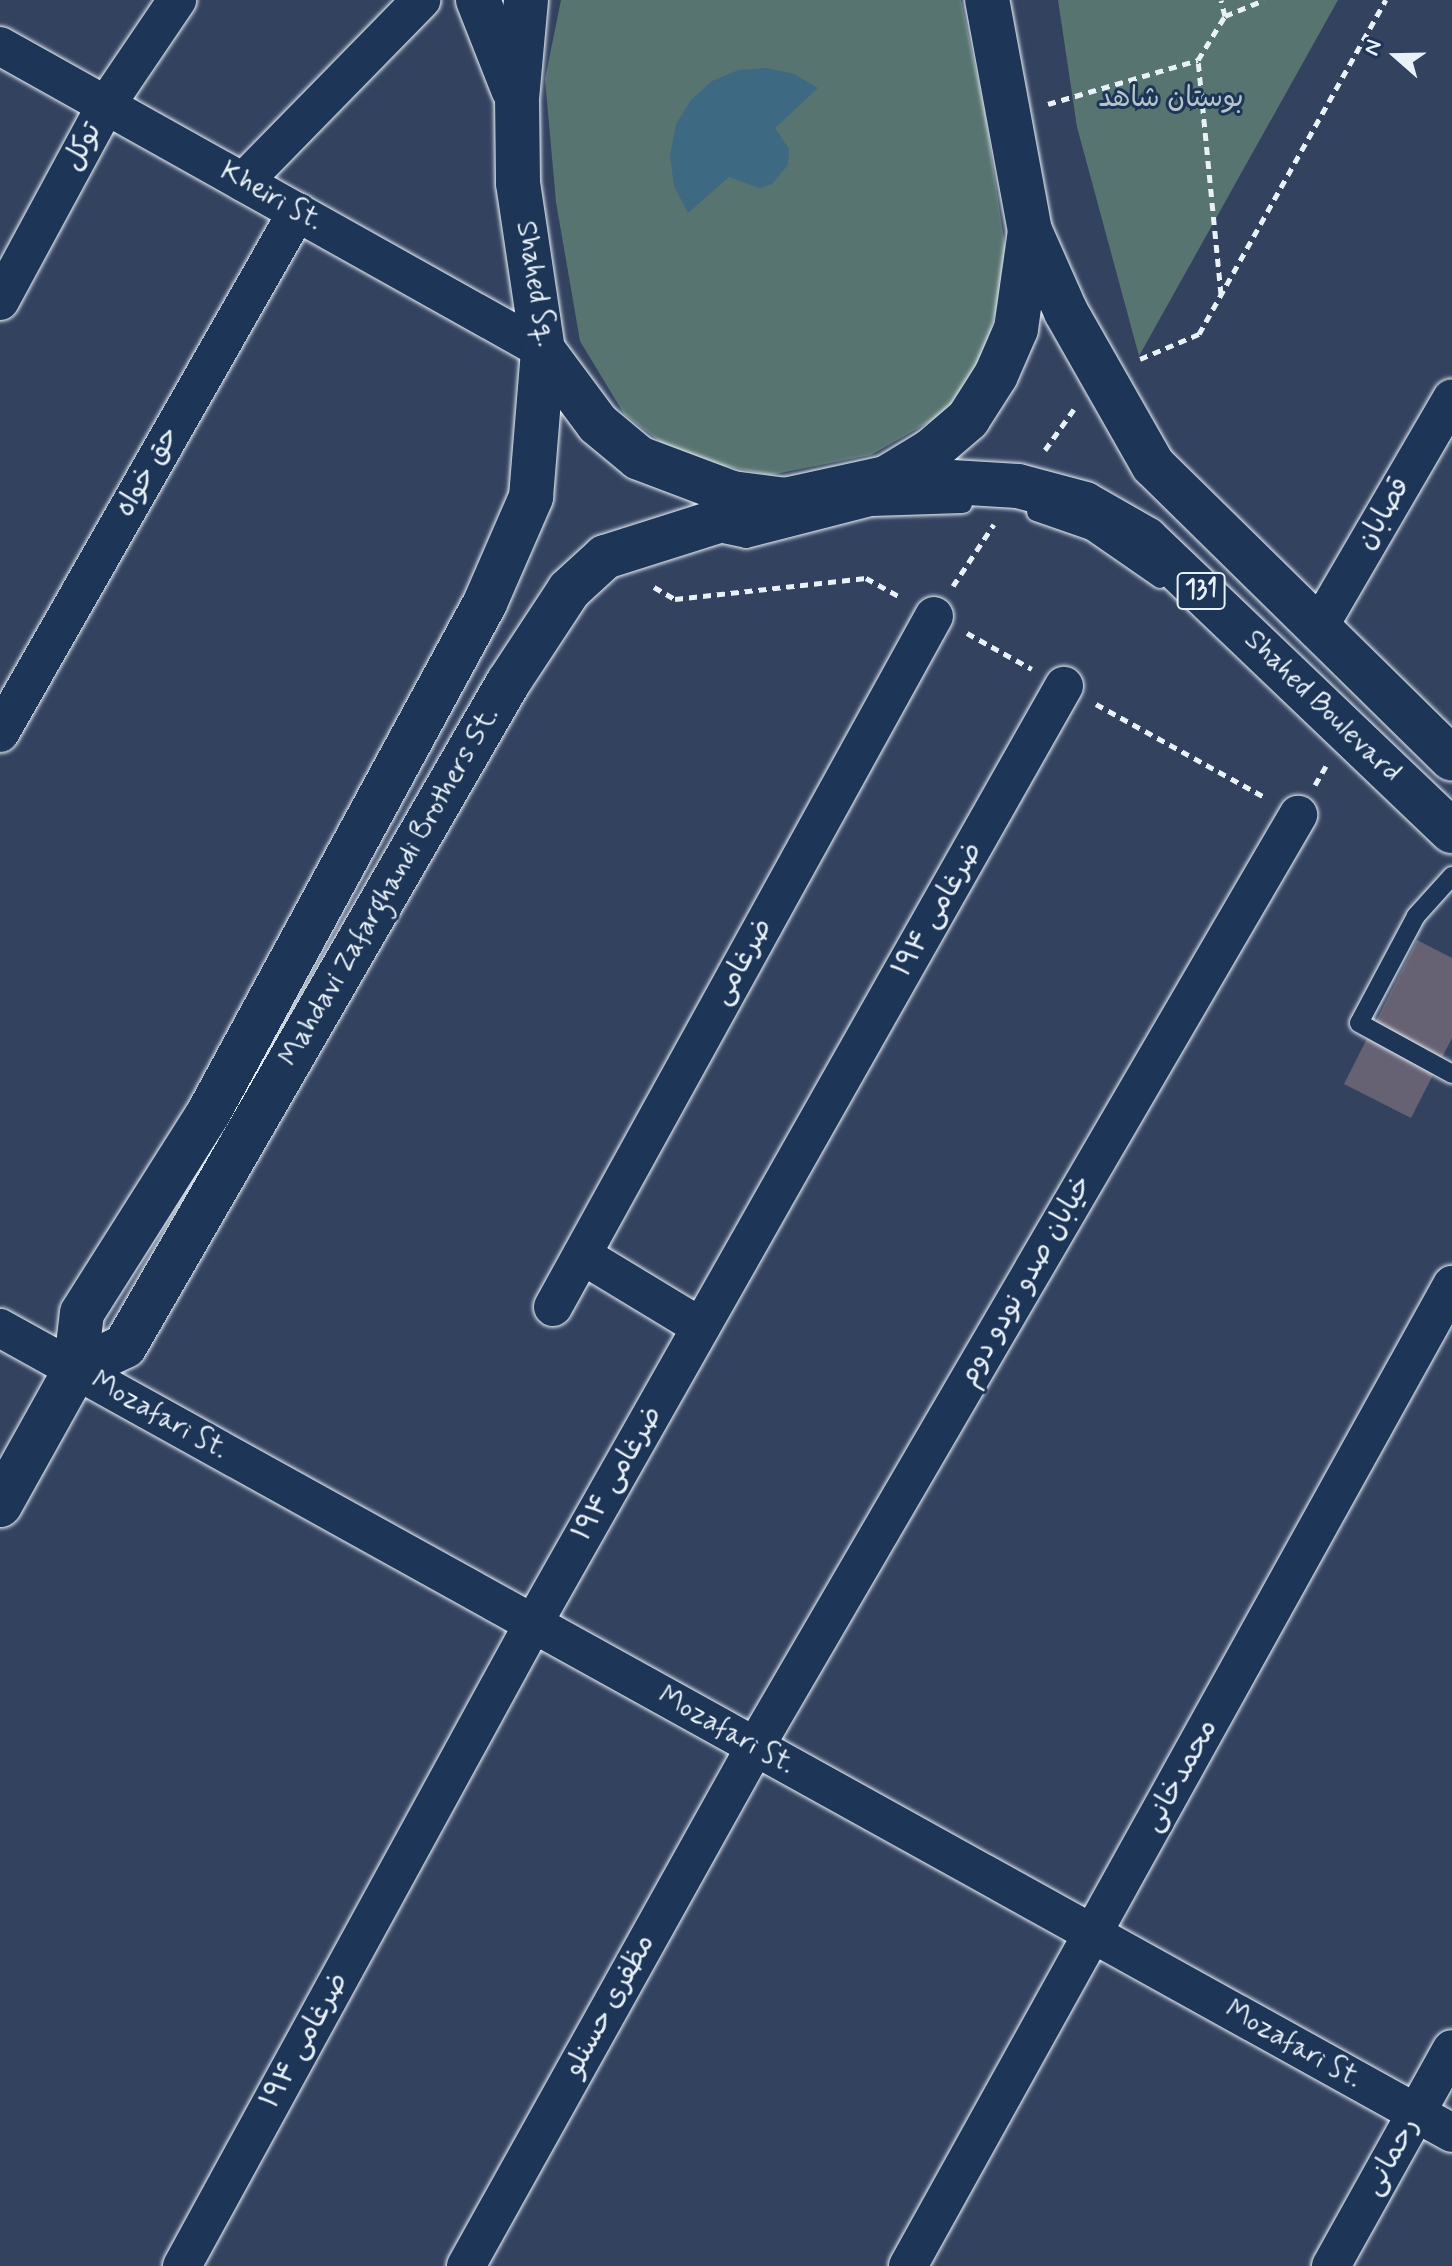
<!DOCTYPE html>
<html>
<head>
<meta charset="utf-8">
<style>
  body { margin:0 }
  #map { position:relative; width:1452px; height:2266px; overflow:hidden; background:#33425f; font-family:Mynerve,"Playpen Sans Arabic",sans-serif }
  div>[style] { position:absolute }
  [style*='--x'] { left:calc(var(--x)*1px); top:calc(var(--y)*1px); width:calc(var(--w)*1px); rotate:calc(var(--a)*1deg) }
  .green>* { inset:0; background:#587471 }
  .water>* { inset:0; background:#3e6983 }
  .building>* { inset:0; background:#666173 }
  .path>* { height:5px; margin-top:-2.5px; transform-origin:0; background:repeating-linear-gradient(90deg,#e8f1f8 0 8px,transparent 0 14px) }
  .roads { filter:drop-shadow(0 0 2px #e8f1f8) drop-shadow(0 0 2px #e8f1f8) }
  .service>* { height:18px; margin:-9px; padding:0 9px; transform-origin:9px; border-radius:9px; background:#1d3557 }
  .minor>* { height:38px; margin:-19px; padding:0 19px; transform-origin:19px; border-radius:19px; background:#1d3557 }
  .secondary>* { height:44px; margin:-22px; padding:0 22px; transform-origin:22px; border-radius:22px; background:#1d3557 }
  .primary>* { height:44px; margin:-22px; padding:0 22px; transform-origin:22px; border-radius:22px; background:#1d3557 }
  span { translate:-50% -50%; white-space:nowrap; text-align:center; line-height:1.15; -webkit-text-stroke:6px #1d3557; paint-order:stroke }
  .shield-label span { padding:2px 6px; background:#1d3557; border:2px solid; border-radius:6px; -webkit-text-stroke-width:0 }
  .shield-label { font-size:26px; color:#e8f1f8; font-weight:700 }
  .park-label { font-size:28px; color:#b6c5c9 }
  .street-label { font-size:28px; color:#e8f1f8 }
  .north { position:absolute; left:1356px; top:16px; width:80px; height:80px; -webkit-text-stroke:6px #1d3557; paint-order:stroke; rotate:290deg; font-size:22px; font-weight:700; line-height:32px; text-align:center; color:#e8f1f8 }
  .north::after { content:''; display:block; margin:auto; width:28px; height:36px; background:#e8f1f8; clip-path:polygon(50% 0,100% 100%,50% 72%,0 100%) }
</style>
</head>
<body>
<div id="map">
  <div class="green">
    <i style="clip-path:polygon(561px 0,961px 0,985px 113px,1008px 266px,986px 347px,950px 410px,871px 455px,770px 475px,680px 457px,624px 414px,580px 341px,556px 202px,545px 79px)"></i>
    <i style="clip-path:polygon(1058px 0,1338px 0,1139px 356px,1077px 127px)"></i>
  </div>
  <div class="water">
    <i style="clip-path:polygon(766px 68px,794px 74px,818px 88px,775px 128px,789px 149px,788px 165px,772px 184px,759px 188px,729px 177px,688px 213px,674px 186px,670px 155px,676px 124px,691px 100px,712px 81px,738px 70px)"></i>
  </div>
  <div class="building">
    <i style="clip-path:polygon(1417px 940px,1452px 958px,1452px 1038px,1411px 1118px,1344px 1084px)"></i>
  </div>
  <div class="path">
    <i style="--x:1225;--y:16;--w:42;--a:-22.3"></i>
    <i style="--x:1048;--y:104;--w:156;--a:-16.3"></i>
    <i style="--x:1221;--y:294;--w:235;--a:-95.6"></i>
    <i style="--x:1198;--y:60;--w:52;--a:-58.5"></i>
    <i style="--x:1225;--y:16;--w:16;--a:-104"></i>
    <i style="--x:1140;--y:359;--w:64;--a:-23"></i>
    <i style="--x:1199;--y:334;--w:383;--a:-60.8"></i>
    <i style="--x:1045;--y:450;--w:50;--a:-54.7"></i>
    <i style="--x:953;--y:586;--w:74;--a:-56.5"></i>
    <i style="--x:654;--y:587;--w:24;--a:30"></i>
    <i style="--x:675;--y:599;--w:192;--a:-6.3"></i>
    <i style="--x:866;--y:578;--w:41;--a:29.1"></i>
    <i style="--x:967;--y:633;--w:74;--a:29"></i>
    <i style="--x:1096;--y:704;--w:194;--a:28.9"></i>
    <i style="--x:1315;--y:785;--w:22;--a:-60"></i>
  </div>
  <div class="roads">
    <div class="service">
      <i style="--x:1036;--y:512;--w:58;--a:19.1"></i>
      <i style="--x:1091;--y:531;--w:84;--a:34.8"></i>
      <i style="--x:718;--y:533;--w:29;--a:12"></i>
      <i style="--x:746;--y:539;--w:130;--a:-14.3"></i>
      <i style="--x:872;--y:507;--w:91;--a:-1.9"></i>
      <i style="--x:1452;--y:876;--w:54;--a:132"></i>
      <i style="--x:1416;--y:916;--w:121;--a:118"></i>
      <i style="--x:1359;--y:1023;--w:106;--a:28.7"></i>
    </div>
    <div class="minor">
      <i style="--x:0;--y:46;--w:622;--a:29.24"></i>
      <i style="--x:243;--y:182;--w:255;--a:-45.6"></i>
      <i style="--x:0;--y:301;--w:223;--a:-61.6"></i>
      <i style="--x:106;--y:105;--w:127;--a:-55.9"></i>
      <i style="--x:1317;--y:630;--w:268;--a:-59.8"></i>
      <i style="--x:0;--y:733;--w:600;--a:-60.31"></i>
      <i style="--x:582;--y:1255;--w:139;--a:31.2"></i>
      <i style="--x:553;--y:1307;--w:789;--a:-61.13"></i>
      <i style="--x:0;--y:1328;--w:1660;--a:29"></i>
      <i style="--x:182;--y:2266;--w:732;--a:-61.33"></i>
      <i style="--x:533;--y:1624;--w:1078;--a:-60.49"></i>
      <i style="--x:466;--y:2266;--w:594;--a:-60.89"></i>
      <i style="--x:755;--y:1747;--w:1079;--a:-59.77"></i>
      <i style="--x:908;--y:2266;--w:1122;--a:-60.99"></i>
      <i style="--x:1331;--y:2266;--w:248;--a:-60.9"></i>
    </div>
    <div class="secondary">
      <i style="--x:75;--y:1370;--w:55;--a:-25.6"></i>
      <i style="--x:125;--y:1346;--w:766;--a:-59.99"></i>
      <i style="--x:508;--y:683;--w:111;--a:-56.7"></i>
      <i style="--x:569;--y:590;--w:49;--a:-42.5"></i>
      <i style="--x:605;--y:557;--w:189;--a:-17.6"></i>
      <i style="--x:0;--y:1505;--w:154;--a:-60.9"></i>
      <i style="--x:75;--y:1370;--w:57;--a:-83"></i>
      <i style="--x:82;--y:1313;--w:238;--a:-57.7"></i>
      <i style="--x:209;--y:1112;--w:579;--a:-61.53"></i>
      <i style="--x:485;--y:603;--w:116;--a:-66.5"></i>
      <i style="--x:531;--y:497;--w:147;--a:-85.3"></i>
    </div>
    <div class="primary">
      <i style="--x:478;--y:0;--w:96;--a:68.5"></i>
      <i style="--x:526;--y:0;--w:98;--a:95.2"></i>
      <i style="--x:517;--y:98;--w:85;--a:89.3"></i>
      <i style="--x:518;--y:183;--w:169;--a:81.5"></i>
      <i style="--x:543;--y:350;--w:92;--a:53.4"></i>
      <i style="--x:598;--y:424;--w:53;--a:39.7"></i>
      <i style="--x:639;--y:458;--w:99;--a:20.6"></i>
      <i style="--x:732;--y:493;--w:53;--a:7.5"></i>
      <i style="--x:785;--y:500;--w:103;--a:-12.3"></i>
      <i style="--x:886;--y:478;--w:54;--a:-31.3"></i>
      <i style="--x:932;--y:450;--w:48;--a:-40.7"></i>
      <i style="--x:968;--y:419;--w:52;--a:-57.5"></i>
      <i style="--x:996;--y:375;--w:50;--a:-66.5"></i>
      <i style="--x:1016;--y:329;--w:99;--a:-81.9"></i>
      <i style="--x:1030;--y:231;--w:235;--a:-100.5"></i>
      <i style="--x:1031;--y:233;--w:86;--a:66.1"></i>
      <i style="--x:1066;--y:312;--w:176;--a:60.4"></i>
      <i style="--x:1153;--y:465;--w:419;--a:44.5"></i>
      <i style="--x:886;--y:478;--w:132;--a:3.5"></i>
      <i style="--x:1018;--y:486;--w:69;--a:15"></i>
      <i style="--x:1085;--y:504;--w:70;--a:29.8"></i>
      <i style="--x:1146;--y:539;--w:423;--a:43.7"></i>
    </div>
  </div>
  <div class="shield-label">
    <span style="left:1201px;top:591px">131</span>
  </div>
  <div class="park-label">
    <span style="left:1171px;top:99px">بوستان شاهد</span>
  </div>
  <div class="street-label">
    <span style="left:83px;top:147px;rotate:-61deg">توکل</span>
    <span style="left:271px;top:197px;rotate:29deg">Kheiri St.</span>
    <span style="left:535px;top:284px;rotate:80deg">Shahed Sq.</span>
    <span style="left:148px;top:472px;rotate:-60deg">حق خواه</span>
    <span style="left:1384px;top:514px;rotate:-60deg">قصابان</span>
    <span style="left:1322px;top:707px;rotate:44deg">Shahed Boulevard</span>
    <span style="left:390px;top:887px;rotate:-60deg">Mahdavi Zafarghandi Brothers St.</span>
    <span style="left:938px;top:910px;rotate:-60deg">ضرغامی ۱۹۴</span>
    <span style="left:743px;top:962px;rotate:-61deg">ضرغامی</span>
    <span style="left:1026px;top:1281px;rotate:-60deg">خیابان صدو نودو دوم</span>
    <span style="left:159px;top:1416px;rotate:29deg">Mozafari St.</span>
    <span style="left:618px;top:1474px;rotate:-60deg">ضرغامی ۱۹۴</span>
    <span style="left:726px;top:1731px;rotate:29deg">Mozafari St.</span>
    <span style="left:1181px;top:1776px;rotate:-61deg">محمدخانی</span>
    <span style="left:610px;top:2006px;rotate:-61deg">مظفری حسنلو</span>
    <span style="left:305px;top:2041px;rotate:-61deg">ضرغامی ۱۹۴</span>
    <span style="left:1293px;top:2045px;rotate:29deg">Mozafari St.</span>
    <span style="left:1392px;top:2157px;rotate:-61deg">رحمانی</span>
  </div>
  <div class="north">N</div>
</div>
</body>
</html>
